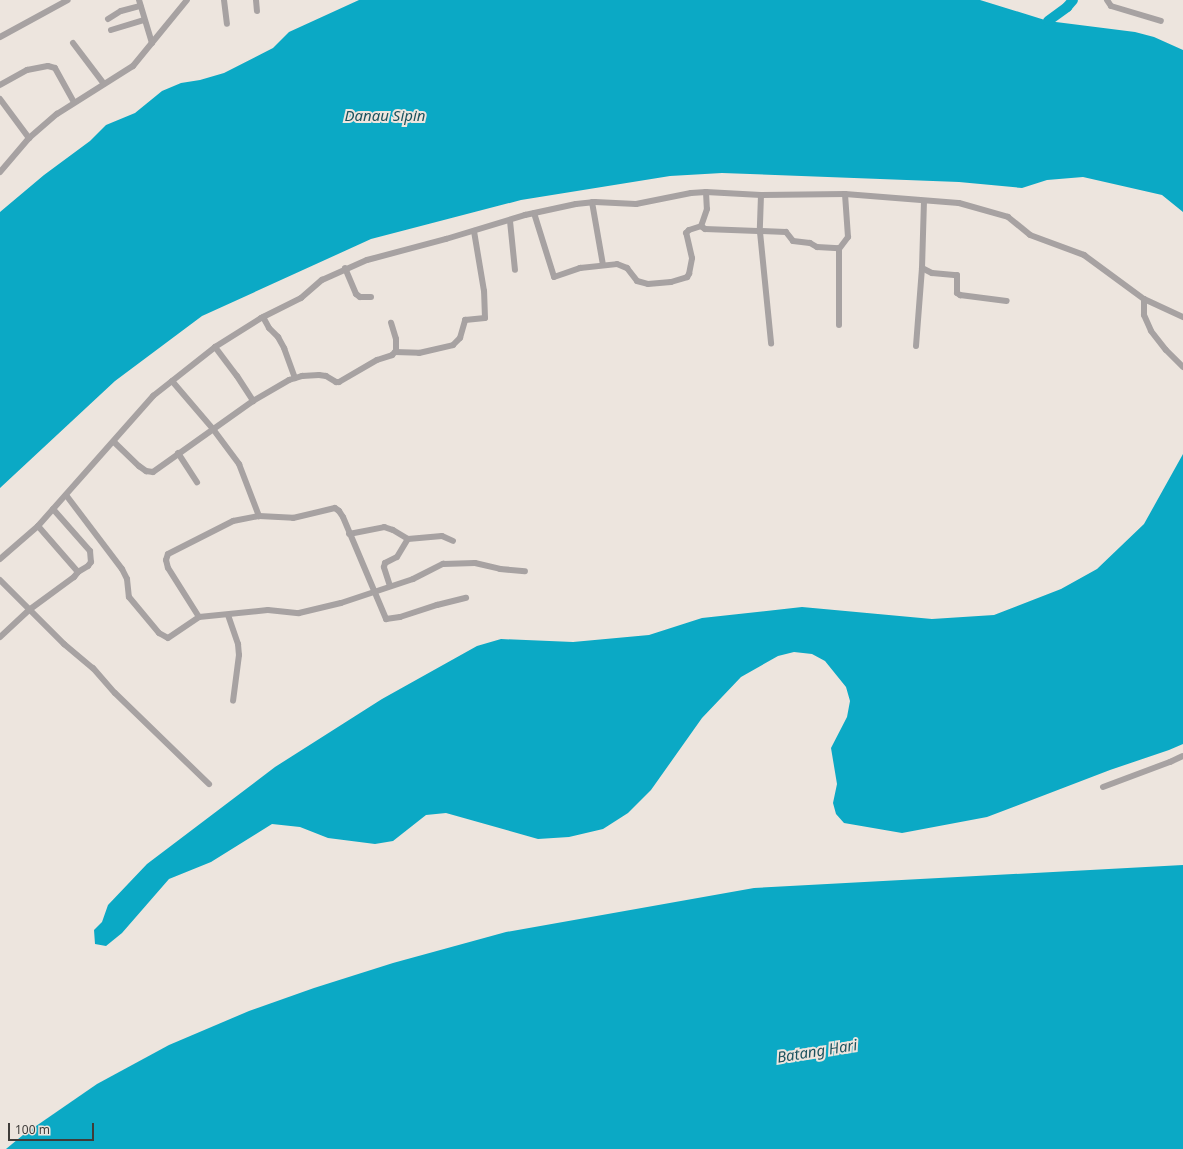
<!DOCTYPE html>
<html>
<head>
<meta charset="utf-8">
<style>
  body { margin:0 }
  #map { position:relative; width:1183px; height:1149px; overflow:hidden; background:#ede5de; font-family:"Noto Sans",sans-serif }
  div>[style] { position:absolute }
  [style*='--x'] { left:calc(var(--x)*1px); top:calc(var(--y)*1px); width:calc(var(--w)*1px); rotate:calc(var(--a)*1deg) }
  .water>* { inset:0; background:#0ba9c5 }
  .river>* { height:10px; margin:-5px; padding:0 5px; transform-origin:5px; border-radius:5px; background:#0ba9c5 }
  .street>* { height:6px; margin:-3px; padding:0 3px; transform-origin:3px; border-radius:3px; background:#a7a2a2 }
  span { translate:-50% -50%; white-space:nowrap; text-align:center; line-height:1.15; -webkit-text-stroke:4px #ede5de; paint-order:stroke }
  .water-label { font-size:15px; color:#1b525e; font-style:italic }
  .scale { position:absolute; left:8px; top:1123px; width:86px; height:18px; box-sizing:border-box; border:2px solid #3f3c39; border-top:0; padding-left:5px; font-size:12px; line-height:14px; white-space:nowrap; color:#3f3c39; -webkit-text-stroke:3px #ede5de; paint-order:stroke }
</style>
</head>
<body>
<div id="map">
  <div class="water">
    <i style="clip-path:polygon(359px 0,980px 0,1048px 21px,1135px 32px,1154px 37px,1183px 50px,1183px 212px,1162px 195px,1083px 177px,1047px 180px,1022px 188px,959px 182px,722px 173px,670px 176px,521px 200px,371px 239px,202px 316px,115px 381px,0 488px,0 212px,44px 175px,90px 141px,106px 125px,135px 113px,162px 91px,181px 83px,200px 80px,224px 73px,273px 48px,289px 32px)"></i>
    <i style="clip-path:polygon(1183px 454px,1183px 744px,1169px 750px,1110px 770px,987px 817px,902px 833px,844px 823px,836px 814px,833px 803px,837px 784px,831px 748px,847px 717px,850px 701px,846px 687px,825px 661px,812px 654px,794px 652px,778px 656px,741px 677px,702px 718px,651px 790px,628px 813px,603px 829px,569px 837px,538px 839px,446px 813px,426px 815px,393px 841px,375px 844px,328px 838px,300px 827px,272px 824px,211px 862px,169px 879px,122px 933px,106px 946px,95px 944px,94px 930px,102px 922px,108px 905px,147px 864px,275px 767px,382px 699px,477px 646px,501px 639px,573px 642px,649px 635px,702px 618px,802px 607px,932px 619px,994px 615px,1061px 589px,1097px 569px,1144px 524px)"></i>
    <i style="clip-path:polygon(1183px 865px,1183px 1149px,6px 1149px,23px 1135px,97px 1084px,169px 1045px,249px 1011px,314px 988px,393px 963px,506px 932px,754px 888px)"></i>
  </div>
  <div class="river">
    <i style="--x:1048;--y:21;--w:24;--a:-36"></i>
    <i style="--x:1067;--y:7;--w:9;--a:-49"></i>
  </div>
  <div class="street">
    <i style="--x:139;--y:0;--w:45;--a:73.2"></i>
    <i style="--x:224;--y:0;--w:24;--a:83"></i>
    <i style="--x:256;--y:0;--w:11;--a:85"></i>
    <i style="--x:1107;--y:0;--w:7;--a:56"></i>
    <i style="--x:1111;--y:6;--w:52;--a:16.7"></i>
    <i style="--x:108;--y:19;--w:15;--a:-32"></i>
    <i style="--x:121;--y:11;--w:20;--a:-15"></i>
    <i style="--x:111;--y:30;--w:34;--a:-17"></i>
    <i style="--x:0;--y:37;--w:77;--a:-28.6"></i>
    <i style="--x:73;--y:43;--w:51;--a:52.9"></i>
    <i style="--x:0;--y:85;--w:31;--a:-29"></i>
    <i style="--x:27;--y:70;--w:21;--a:-11"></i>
    <i style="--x:48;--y:66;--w:7;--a:16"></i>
    <i style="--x:55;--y:68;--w:39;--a:61"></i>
    <i style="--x:0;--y:99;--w:49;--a:53.4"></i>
    <i style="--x:0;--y:172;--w:45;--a:-49.5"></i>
    <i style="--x:29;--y:138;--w:37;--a:-41"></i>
    <i style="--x:57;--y:114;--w:90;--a:-32.3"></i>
    <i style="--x:133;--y:66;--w:85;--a:-50.7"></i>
    <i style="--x:706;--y:192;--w:17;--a:87"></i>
    <i style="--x:707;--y:209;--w:18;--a:109"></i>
    <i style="--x:701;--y:226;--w:5;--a:37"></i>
    <i style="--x:705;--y:229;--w:81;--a:2.1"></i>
    <i style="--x:786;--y:232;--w:11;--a:52"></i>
    <i style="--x:793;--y:241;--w:17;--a:7"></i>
    <i style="--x:810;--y:243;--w:8;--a:30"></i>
    <i style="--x:817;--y:247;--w:22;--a:3"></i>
    <i style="--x:839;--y:248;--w:77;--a:90"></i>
    <i style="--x:761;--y:195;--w:37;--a:92"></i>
    <i style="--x:760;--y:232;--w:112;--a:84.3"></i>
    <i style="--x:592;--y:202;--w:64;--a:80.1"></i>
    <i style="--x:534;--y:213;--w:67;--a:72.6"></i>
    <i style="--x:554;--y:277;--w:28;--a:-19"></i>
    <i style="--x:580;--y:268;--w:37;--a:-6"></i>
    <i style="--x:617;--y:264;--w:11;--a:22"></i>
    <i style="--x:627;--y:268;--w:16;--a:52"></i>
    <i style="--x:637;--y:281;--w:11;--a:15"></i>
    <i style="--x:648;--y:284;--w:23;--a:-5"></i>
    <i style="--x:671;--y:282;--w:17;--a:-17"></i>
    <i style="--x:687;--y:277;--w:4;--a:-56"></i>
    <i style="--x:689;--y:274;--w:16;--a:-79"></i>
    <i style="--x:692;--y:258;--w:26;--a:-103"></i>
    <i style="--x:686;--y:233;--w:4;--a:-45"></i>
    <i style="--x:689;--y:230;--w:13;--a:-18"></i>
    <i style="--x:510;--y:221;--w:49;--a:84.2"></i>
    <i style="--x:839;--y:249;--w:15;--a:-53"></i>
    <i style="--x:848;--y:237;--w:43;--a:-94"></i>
    <i style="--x:345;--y:268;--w:28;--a:67"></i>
    <i style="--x:356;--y:294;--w:5;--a:37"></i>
    <i style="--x:360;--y:297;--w:11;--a:0"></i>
    <i style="--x:922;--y:268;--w:11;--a:27"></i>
    <i style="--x:932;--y:273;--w:25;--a:5"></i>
    <i style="--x:957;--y:275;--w:18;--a:90"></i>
    <i style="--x:957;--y:293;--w:4;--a:34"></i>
    <i style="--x:960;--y:295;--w:47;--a:7.3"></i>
    <i style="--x:1144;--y:299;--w:16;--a:90"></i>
    <i style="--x:1144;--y:315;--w:17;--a:66"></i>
    <i style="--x:1151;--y:331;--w:24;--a:52"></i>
    <i style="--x:1166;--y:350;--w:24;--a:45"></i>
    <i style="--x:263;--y:317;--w:13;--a:61"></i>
    <i style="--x:269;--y:328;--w:13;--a:45"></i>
    <i style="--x:278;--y:337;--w:13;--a:61"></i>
    <i style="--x:284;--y:348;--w:32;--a:70"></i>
    <i style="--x:916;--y:346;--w:78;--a:-85.6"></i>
    <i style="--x:922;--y:268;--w:67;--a:-88.3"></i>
    <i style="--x:215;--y:347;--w:36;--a:53"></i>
    <i style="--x:237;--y:376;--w:30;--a:57"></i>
    <i style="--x:395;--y:352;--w:24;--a:2"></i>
    <i style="--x:419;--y:353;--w:35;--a:-13"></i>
    <i style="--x:453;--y:345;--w:10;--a:-45"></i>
    <i style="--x:460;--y:338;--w:19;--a:-74"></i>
    <i style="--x:465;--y:320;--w:20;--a:-6"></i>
    <i style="--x:485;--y:318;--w:27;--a:-92"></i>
    <i style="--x:484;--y:291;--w:61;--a:-99.5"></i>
    <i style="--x:172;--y:381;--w:63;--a:49.5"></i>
    <i style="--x:213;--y:429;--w:44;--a:53.4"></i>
    <i style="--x:239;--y:464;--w:56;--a:69"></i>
    <i style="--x:114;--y:442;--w:35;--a:44"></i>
    <i style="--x:139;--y:466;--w:9;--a:36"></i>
    <i style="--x:146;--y:471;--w:7;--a:8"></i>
    <i style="--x:153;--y:472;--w:123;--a:-35.4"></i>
    <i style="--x:253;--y:401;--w:42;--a:-30.3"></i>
    <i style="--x:289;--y:380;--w:14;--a:-17"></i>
    <i style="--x:302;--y:376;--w:17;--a:-3"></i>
    <i style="--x:319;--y:375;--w:7;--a:8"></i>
    <i style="--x:326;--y:376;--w:12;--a:31"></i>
    <i style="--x:336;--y:382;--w:3;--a:0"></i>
    <i style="--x:339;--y:382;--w:44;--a:-30.1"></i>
    <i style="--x:377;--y:360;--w:16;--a:-18"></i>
    <i style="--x:392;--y:355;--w:6;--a:-45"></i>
    <i style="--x:396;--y:351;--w:12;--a:-90"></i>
    <i style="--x:396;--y:339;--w:17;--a:-107"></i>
    <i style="--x:178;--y:453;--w:35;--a:57"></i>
    <i style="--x:66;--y:495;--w:93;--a:52.9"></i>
    <i style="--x:122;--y:569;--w:11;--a:63"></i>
    <i style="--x:127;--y:579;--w:18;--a:84"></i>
    <i style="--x:129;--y:597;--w:47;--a:50.2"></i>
    <i style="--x:159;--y:633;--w:10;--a:29"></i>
    <i style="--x:168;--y:638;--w:37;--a:-34"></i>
    <i style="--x:199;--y:617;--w:69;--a:-5.8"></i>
    <i style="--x:268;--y:610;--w:31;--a:6"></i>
    <i style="--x:299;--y:613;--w:43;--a:-13.4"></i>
    <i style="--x:341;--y:603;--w:76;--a:-18.4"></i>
    <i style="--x:413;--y:579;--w:34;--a:-27"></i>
    <i style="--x:443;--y:564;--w:32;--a:-2"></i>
    <i style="--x:475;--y:563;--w:26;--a:13"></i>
    <i style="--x:500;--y:569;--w:25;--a:5"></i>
    <i style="--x:53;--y:509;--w:56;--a:48.6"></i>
    <i style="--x:90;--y:551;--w:11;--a:85"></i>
    <i style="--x:91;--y:562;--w:5;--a:127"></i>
    <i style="--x:88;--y:566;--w:12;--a:149"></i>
    <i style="--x:349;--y:534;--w:36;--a:-11"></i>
    <i style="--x:384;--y:527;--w:9;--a:18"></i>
    <i style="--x:393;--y:530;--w:17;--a:31"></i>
    <i style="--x:408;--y:539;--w:34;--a:-5"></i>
    <i style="--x:442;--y:536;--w:12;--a:24"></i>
    <i style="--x:0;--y:559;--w:50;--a:-41"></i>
    <i style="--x:38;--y:526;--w:174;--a:-48.5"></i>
    <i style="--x:153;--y:396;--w:79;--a:-38.3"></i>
    <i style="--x:215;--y:347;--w:54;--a:-32.2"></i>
    <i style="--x:261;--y:318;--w:45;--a:-26.6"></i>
    <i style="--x:301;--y:298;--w:28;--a:-41"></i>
    <i style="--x:322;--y:280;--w:49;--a:-24"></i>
    <i style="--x:367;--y:260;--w:82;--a:-14.9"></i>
    <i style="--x:446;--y:239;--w:83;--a:-16.9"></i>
    <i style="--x:525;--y:215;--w:52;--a:-12.2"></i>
    <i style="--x:576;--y:204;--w:19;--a:-6"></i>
    <i style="--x:595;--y:202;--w:41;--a:2.8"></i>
    <i style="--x:636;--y:204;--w:56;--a:-11.3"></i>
    <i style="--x:691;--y:193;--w:15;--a:-4"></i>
    <i style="--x:706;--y:192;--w:55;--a:3.1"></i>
    <i style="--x:761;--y:195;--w:84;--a:-0.7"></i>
    <i style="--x:845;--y:194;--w:114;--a:4.5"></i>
    <i style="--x:959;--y:203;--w:51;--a:15.9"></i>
    <i style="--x:1008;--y:217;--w:28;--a:39"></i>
    <i style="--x:1030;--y:235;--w:58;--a:20.3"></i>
    <i style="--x:1084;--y:255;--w:74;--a:36.3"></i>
    <i style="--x:1144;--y:299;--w:43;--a:24.8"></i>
    <i style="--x:0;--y:580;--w:91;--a:45"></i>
    <i style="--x:64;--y:644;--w:38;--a:40"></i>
    <i style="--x:93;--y:668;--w:33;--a:49"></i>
    <i style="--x:115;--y:693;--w:131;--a:44.1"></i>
    <i style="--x:390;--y:586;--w:20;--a:-108"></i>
    <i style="--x:384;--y:567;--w:4;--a:-76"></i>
    <i style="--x:385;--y:563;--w:13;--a:-27"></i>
    <i style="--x:397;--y:557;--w:21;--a:-59"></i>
    <i style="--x:228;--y:615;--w:31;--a:71"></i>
    <i style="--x:238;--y:644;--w:11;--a:85"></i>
    <i style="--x:239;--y:655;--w:46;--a:97.4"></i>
    <i style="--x:199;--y:617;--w:58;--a:-122.3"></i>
    <i style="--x:168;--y:568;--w:8;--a:-104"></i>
    <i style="--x:166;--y:560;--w:6;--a:-72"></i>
    <i style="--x:168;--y:554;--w:73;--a:-26.9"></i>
    <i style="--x:233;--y:521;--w:26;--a:-11"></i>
    <i style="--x:259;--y:516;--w:34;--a:3"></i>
    <i style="--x:293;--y:518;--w:43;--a:-13.4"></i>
    <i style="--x:335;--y:508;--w:5;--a:37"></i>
    <i style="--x:339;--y:511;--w:7;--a:56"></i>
    <i style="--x:343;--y:517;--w:111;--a:67.1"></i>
    <i style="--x:386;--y:619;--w:14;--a:-8"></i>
    <i style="--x:400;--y:617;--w:39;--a:-18"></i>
    <i style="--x:437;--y:605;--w:30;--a:-14"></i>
    <i style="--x:0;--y:637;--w:40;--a:-43"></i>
    <i style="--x:29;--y:610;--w:56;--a:-36.3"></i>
    <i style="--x:74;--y:577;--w:6;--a:-51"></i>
    <i style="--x:78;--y:572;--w:61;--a:-131"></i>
    <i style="--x:1103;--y:787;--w:72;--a:-20.5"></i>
    <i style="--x:1170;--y:762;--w:14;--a:-25"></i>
  </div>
  <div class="water-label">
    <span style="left:385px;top:116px">Danau Sipin</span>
    <span style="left:817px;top:1051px;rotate:-9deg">Batang Hari</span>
  </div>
  <div class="scale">100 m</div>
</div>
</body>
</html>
